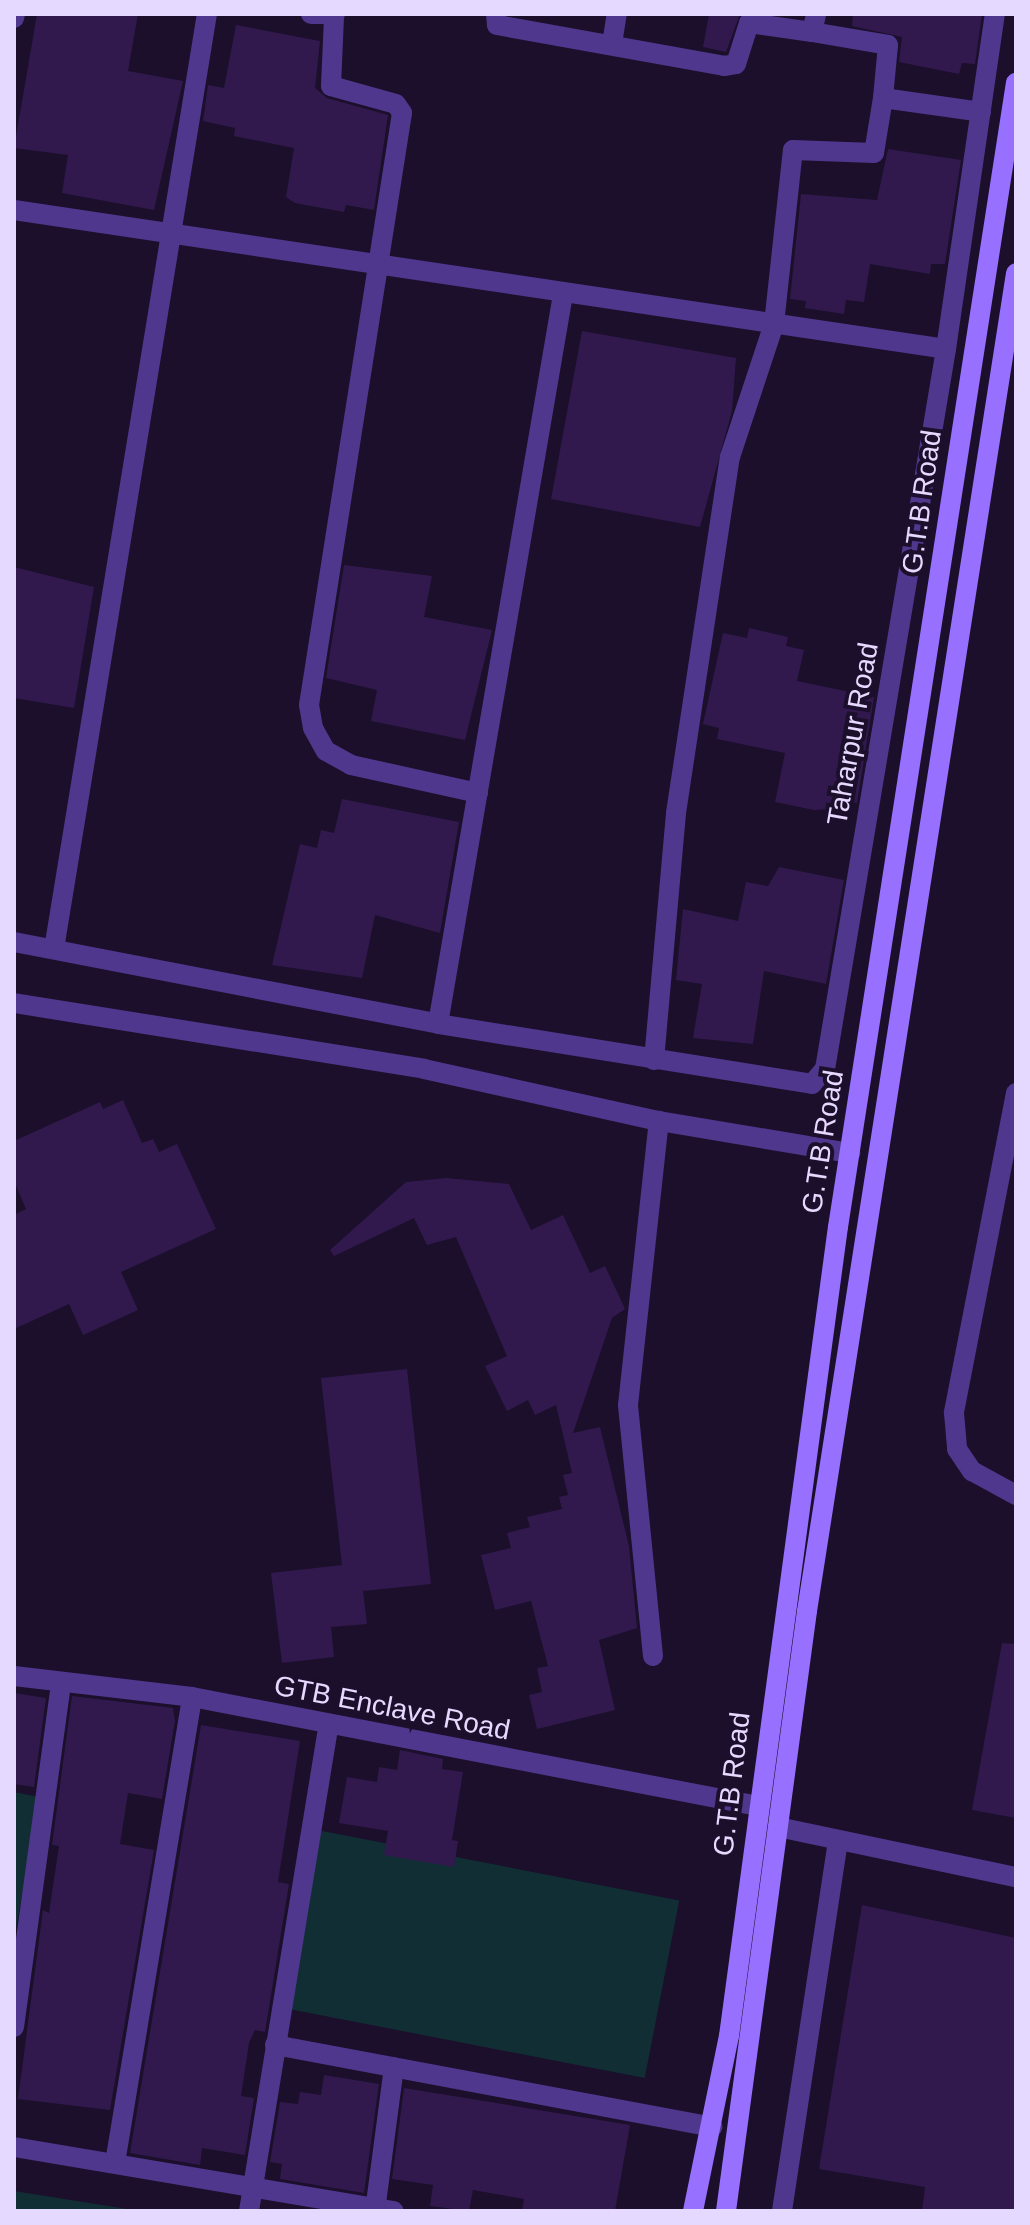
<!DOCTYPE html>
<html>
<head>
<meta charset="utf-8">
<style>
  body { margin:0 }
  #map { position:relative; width:1030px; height:2225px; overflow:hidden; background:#1b0f2b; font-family:Arial,sans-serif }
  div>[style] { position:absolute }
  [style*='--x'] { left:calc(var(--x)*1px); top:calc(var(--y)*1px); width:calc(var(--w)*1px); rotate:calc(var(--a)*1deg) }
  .green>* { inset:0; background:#112e35; transform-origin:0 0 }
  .building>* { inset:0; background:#31194d }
  .lane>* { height:20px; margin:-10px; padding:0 10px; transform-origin:10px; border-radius:10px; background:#4f378d }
  .street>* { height:20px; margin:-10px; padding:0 10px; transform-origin:10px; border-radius:10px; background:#4f378d }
  .secondary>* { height:20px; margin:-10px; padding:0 10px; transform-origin:10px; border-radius:10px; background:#9770ff }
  span { translate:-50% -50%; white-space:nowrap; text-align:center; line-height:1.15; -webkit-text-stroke:8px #1b0f2b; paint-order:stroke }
  .street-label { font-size:28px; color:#e6d9ff }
  .frame { position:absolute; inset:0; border:16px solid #e6d9ff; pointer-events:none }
</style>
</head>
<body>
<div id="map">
  <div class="green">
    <i style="clip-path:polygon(14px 1792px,39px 1797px,14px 1940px)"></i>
    <i style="left:317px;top:1830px;width:369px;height:181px;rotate:11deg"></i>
    <i style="clip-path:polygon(14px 2191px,140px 2211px,14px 2211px)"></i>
  </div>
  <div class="building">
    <i style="clip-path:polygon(37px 14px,138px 14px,128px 71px,183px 81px,154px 210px,62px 193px,68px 155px,14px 148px)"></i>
    <i style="clip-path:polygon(709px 14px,740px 14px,726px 52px,703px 47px)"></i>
    <i style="clip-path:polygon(853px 14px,982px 14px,975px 64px,962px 63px,959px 74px,899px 62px,902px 37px,852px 26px)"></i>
    <i style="clip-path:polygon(236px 25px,320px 41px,315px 88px,327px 98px,388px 115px,374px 210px,346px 205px,344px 212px,295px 203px,286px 197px,294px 148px,234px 136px,235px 128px,203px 121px,208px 85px,224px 88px)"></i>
    <i style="clip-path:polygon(888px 149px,961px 160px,945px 264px,931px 264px,930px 274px,870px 264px,864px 302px,846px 300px,844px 314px,805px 308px,806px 301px,790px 299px,801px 194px,877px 200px)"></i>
    <i style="clip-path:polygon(582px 331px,736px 358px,732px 411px,700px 527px,551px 499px)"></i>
    <i style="clip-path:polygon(344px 565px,432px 576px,424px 617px,492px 630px,465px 740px,371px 721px,377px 690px,326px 678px)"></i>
    <i style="clip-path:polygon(14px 567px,94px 587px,74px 708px,14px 698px)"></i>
    <i style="clip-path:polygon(749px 628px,788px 637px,786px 646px,804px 650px,797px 681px,874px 697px,857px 803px,833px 798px,831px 809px,814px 810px,775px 802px,785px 753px,717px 739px,719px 728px,703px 724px,723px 633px,747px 638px)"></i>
    <i style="clip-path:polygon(342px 799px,459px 822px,440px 933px,375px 915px,362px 978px,272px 965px,300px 844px,317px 848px,321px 830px,334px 833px)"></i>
    <i style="clip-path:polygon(779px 867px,844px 880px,826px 984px,764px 971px,753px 1044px,693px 1038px,702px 984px,676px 980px,683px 909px,738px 921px,746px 882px,768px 886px)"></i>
    <i style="clip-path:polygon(123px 1100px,142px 1143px,153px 1139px,159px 1152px,177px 1144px,216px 1229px,121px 1272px,138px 1310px,83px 1335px,69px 1304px,14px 1329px,14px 1215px,26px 1209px,14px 1181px,14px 1141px,100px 1102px,103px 1109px)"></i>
    <i style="clip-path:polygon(446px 1178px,509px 1184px,531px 1230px,563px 1215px,590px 1273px,605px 1266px,625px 1309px,612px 1318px,573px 1433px,600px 1427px,629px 1546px,637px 1628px,599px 1640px,615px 1710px,537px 1729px,529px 1695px,542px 1692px,537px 1668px,548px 1666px,531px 1601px,495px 1610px,481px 1555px,511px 1548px,507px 1533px,530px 1527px,527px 1517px,562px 1509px,559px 1497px,568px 1495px,563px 1475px,572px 1473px,556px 1405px,535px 1415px,528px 1400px,507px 1411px,485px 1366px,507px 1356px,456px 1237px,427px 1245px,414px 1218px,334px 1256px,330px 1250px,406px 1182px)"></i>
    <i style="clip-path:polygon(407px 1369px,431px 1584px,363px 1591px,367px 1624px,331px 1627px,334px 1657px,282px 1663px,271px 1573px,342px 1565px,321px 1378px)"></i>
    <i style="clip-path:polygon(1002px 1643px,1016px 1644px,1016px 1818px,972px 1810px)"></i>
    <i style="clip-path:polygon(14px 1693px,46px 1698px,34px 1787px,14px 1784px)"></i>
    <i style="clip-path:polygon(72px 1696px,173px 1708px,175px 1721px,162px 1799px,128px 1793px,120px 1844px,154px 1850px,110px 2110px,18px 2099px,43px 1910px,49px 1913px,59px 1846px,52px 1845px)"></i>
    <i style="clip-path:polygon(201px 1725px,300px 1741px,278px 1882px,289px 1884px,265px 2032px,255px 2030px,249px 2043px,241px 2096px,254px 2098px,245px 2155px,202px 2148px,200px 2165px,130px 2153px)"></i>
    <i style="clip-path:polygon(400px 1750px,443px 1759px,442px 1769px,463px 1772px,452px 1840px,458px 1841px,454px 1867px,384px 1855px,388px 1831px,339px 1823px,347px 1777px,377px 1782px,379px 1767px,397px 1770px)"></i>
    <i style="clip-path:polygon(862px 1905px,1016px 1938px,1016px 2211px,922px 2211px,925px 2187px,819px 2169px)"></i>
    <i style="clip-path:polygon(324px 2075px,379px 2084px,364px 2193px,280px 2179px,282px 2164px,270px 2162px,280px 2102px,298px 2104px,300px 2092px,321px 2095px)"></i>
    <i style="clip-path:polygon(404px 2088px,630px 2125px,615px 2211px,522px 2211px,524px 2199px,473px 2190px,469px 2211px,430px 2206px,433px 2185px,392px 2179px)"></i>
  </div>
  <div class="lane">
    <i style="--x:311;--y:14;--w:24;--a:0"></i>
    <i style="--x:496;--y:14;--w:11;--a:85"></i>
    <i style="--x:497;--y:25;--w:231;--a:10.2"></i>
    <i style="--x:724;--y:66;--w:12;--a:-9"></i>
    <i style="--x:736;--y:64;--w:43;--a:-72.4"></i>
    <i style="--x:749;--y:23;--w:64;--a:8.1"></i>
    <i style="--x:812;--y:32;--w:18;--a:-77"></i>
    <i style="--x:334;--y:17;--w:69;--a:92.5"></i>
    <i style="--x:331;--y:86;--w:67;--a:15.5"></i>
    <i style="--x:396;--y:104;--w:11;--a:56"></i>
    <i style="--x:402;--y:113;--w:599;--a:98.93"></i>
    <i style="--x:309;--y:705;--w:23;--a:80"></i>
    <i style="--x:313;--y:728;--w:26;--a:61"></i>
    <i style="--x:326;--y:751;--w:29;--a:29"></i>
    <i style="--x:351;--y:765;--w:130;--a:12.4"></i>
    <i style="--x:14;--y:18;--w:4;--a:-76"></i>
    <i style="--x:812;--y:32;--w:77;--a:9.7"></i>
    <i style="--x:888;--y:45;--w:53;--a:95.4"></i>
    <i style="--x:883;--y:98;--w:99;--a:8.1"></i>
    <i style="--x:612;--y:44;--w:30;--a:-81"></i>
    <i style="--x:14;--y:210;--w:942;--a:8.48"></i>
    <i style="--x:14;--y:942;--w:432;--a:10.9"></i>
    <i style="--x:438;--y:1024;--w:379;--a:9.1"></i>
    <i style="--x:812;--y:1084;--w:20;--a:-49"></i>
    <i style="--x:825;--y:1069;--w:730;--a:-80.46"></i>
    <i style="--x:946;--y:349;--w:339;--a:-81.7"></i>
    <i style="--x:54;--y:949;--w:947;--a:-80.71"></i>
    <i style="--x:438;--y:1024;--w:741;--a:-80.28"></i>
    <i style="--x:654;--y:1060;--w:248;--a:-84.9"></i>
    <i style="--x:676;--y:813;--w:360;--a:-81.4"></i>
    <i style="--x:730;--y:457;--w:140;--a:-71.7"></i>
    <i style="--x:774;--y:324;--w:175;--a:-83.8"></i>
    <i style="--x:793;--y:150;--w:81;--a:2.1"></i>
    <i style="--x:874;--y:153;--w:56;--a:-80.7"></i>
    <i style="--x:1016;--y:1093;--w:326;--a:101"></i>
    <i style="--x:954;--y:1413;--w:36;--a:85"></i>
    <i style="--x:957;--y:1449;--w:27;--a:56"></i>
    <i style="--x:972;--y:1471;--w:50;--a:28.6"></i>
    <i style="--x:653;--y:1656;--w:252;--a:-95.7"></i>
    <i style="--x:628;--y:1405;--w:286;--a:-83.8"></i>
    <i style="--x:778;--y:1827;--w:243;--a:11.9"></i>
    <i style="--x:782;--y:2211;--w:374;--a:-81.4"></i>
  </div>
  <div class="street">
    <i style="--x:14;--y:1003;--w:415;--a:9.1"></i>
    <i style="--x:424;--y:1069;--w:241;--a:12.5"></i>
    <i style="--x:659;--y:1121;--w:194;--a:9.5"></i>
    <i style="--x:14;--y:1676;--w:179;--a:6.7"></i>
    <i style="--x:192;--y:1697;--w:576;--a:10.9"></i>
    <i style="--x:14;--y:2027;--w:347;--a:-82.2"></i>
    <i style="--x:275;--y:2045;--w:445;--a:10.6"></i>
    <i style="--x:14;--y:2147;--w:385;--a:9.6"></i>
    <i style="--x:115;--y:2163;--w:472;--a:-80.6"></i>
    <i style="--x:249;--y:2211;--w:491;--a:-80.7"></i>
    <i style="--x:375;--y:2211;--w:145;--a:-82.5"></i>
  </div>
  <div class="secondary">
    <i style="--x:693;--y:2211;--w:179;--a:-78.4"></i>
    <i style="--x:729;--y:2036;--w:816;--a:-82.33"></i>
    <i style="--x:838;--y:1227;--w:1158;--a:-81.16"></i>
    <i style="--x:726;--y:2211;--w:605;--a:-82.31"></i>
    <i style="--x:807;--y:1611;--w:1354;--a:-81.12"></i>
  </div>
  <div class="street-label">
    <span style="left:922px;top:502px;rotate:-82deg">G.T.B Road</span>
    <span style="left:853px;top:734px;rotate:-80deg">Taharpur Road</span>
    <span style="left:823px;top:1142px;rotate:-81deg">G.T.B Road</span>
    <span style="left:392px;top:1708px;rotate:11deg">GTB Enclave Road</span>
    <span style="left:732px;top:1784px;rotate:-83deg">G.T.B Road</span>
  </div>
  <div class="frame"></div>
</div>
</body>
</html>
